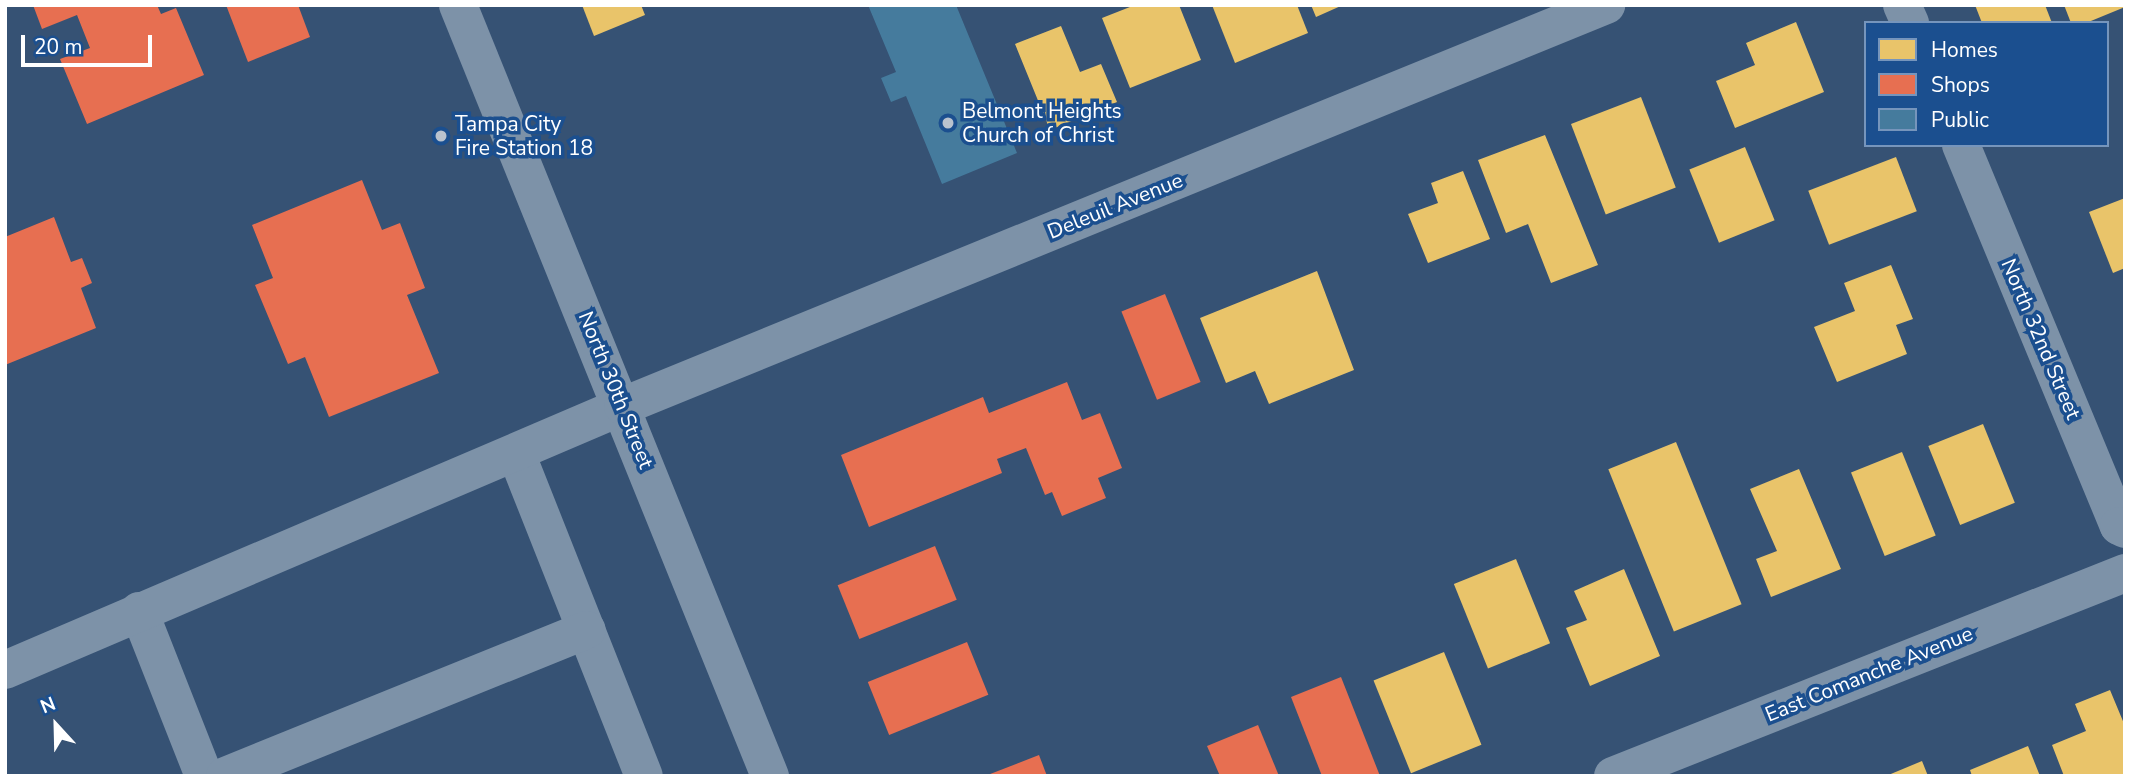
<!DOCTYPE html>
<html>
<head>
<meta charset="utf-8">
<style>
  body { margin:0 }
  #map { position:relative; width:2130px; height:781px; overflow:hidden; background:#365274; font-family:"Nunito Sans",sans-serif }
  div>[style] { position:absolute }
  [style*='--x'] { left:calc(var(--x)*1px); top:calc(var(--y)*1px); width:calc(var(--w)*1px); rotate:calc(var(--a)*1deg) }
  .homes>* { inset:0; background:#e9c46a; transform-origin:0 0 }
  .shops>* { inset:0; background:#e76f51; transform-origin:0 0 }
  .public>* { inset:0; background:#457b9d }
  .minor>* { height:38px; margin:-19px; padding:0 19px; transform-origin:19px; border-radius:19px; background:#7d92a8 }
  .dots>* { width:19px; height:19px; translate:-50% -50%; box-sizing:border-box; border:4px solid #1b4f8f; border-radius:50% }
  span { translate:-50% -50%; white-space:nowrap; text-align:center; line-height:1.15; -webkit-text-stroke:7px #1b4f8f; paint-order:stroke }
  .poi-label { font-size:21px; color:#fff }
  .left { translate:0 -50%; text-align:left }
  .street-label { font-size:21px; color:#fff }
  .frame { position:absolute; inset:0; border:7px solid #fff; pointer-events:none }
  .legend { position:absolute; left:1864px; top:21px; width:245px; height:126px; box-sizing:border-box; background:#1b4f8f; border:2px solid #7695bc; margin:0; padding:9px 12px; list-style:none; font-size:21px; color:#fff }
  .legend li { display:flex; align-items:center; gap:14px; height:35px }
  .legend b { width:35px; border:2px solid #7695bc }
  .north { position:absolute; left:21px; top:690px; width:70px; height:70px; -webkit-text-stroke:5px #1b4f8f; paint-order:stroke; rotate:338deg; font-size:19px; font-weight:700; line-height:28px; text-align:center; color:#fff }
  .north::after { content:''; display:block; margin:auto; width:24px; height:32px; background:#fff; clip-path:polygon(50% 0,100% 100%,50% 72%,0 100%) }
  .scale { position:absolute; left:21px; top:35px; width:131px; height:32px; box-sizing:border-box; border:4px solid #fff; border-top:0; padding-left:9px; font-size:21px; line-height:24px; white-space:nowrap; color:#fff; -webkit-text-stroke:5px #1b4f8f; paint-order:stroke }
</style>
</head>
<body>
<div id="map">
  <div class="homes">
    <i style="clip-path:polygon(582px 5px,641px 5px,645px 15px,594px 36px)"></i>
    <i style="clip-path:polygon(1135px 5px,1179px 5px,1201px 60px,1130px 88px,1102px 18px)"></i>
    <i style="clip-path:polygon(1212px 5px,1297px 5px,1308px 33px,1235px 63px)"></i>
    <i style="clip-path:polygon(1311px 5px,1343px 5px,1316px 17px)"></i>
    <i style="clip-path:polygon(1975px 5px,2045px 5px,2052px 23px,1982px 23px)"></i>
    <i style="clip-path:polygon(2064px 5px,2125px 5px,2125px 7px,2086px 23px,2071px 23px)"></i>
    <i style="clip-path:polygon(1796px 22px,1824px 92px,1735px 128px,1716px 81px,1755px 65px,1746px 43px)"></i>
    <i style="clip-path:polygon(1061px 26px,1080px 72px,1101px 64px,1117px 102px,1050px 130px,1015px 44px)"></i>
    <i style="left:1641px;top:97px;width:97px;height:75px;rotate:69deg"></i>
    <i style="clip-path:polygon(1545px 135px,1598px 265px,1551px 283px,1528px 224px,1506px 233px,1478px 160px)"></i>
    <i style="left:1745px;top:147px;width:79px;height:60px;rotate:68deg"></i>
    <i style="left:1896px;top:157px;width:58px;height:94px;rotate:69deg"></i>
    <i style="clip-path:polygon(1463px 171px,1490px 239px,1428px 263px,1408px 214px,1438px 203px,1431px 183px)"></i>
    <i style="clip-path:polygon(2125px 198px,2125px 268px,2113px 273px,2089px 212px)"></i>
    <i style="clip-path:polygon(1891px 265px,1913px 319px,1896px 325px,1907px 354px,1837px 382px,1814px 327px,1855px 311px,1844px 283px)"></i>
    <i style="clip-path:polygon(1317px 271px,1354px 370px,1269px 404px,1255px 371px,1226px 383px,1200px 318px)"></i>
    <i style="left:1983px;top:424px;width:85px;height:59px;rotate:68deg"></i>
    <i style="left:1676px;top:442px;width:175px;height:73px;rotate:68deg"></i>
    <i style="left:1902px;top:452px;width:90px;height:55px;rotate:68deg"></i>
    <i style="clip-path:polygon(1799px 469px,1841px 569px,1771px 597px,1756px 559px,1777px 551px,1750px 489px)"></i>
    <i style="left:1516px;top:559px;width:91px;height:67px;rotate:68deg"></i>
    <i style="clip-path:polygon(1624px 569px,1660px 656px,1590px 686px,1566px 628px,1587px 620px,1574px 591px)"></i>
    <i style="left:1444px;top:652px;width:100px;height:76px;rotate:68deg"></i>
    <i style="clip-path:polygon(2110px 690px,2125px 726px,2125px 776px,2064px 776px,2052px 745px,2086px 731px,2075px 704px)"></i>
    <i style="clip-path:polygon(2028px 746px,2040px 776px,1972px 776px,1970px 770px)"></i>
    <i style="clip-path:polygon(1922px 761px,1928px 776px,1886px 776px)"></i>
  </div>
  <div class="shops">
    <i style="clip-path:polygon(33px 5px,157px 5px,161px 14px,176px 8px,204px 75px,87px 124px,60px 59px,90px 48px,77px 15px,42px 29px)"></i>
    <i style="clip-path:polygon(226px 5px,298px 5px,310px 37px,248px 62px)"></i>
    <i style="clip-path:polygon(362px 180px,382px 230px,400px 223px,425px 288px,407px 295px,439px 373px,329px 417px,305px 357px,288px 364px,255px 285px,273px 278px,252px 225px)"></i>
    <i style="clip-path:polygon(54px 217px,71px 262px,82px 258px,92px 283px,81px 288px,96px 328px,5px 365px,5px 237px)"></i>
    <i style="left:1165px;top:294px;width:95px;height:47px;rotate:68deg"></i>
    <i style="clip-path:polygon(1067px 382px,1082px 420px,1100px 413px,1122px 468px,1098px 478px,1106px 498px,1062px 516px,1052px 492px,1045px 495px,1026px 448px,997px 459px,1002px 473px,869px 527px,841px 455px,983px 397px,989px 413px)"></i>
    <i style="left:935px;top:546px;width:58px;height:105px;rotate:68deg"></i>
    <i style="left:967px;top:642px;width:57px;height:107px;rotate:68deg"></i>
    <i style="clip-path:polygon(1341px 677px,1380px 776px,1322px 776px,1291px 697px)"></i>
    <i style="clip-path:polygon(1258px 725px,1279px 776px,1220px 776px,1207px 746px)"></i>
    <i style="clip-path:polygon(1039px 755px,1047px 776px,985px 776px)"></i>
  </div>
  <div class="public">
    <i style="clip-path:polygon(868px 5px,956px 5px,1017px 153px,942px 184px,906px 96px,891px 102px,881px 78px,896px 72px)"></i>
  </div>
  <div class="minor">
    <i style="--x:458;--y:5;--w:832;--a:67.97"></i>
    <i style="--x:1902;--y:5;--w:20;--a:66"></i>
    <i style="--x:1961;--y:145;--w:412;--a:67.5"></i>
    <i style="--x:2119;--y:526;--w:7;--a:27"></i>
    <i style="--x:516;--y:453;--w:347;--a:68.4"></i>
    <i style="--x:139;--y:611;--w:177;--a:68.5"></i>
    <i style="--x:5;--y:670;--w:672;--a:-23.13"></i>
    <i style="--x:623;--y:406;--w:1062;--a:-22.19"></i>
    <i style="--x:225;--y:776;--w:390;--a:-22"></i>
    <i style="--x:1613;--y:776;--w:551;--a:-21.63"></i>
  </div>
  <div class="dots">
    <i style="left:948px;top:123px;background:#b9c2ce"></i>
    <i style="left:441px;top:136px;background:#b9c2ce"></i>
  </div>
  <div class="poi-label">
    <span class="left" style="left:962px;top:123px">Belmont Heights<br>Church of Christ</span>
    <span class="left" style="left:455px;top:136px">Tampa City<br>Fire Station 18</span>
  </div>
  <div class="street-label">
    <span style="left:1115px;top:206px;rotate:-22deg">Deleuil Avenue</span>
    <span style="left:2041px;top:339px;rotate:67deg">North 32nd Street</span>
    <span style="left:616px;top:390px;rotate:68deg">North 30th Street</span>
    <span style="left:1869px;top:674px;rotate:-22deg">East Comanche Avenue</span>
  </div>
  <div class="frame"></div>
  <ul class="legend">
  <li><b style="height:19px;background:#e9c46a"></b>Homes</li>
  <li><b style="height:19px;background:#e76f51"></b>Shops</li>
  <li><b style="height:19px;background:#457b9d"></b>Public</li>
  </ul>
  <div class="north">N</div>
  <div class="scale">20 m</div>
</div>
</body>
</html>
